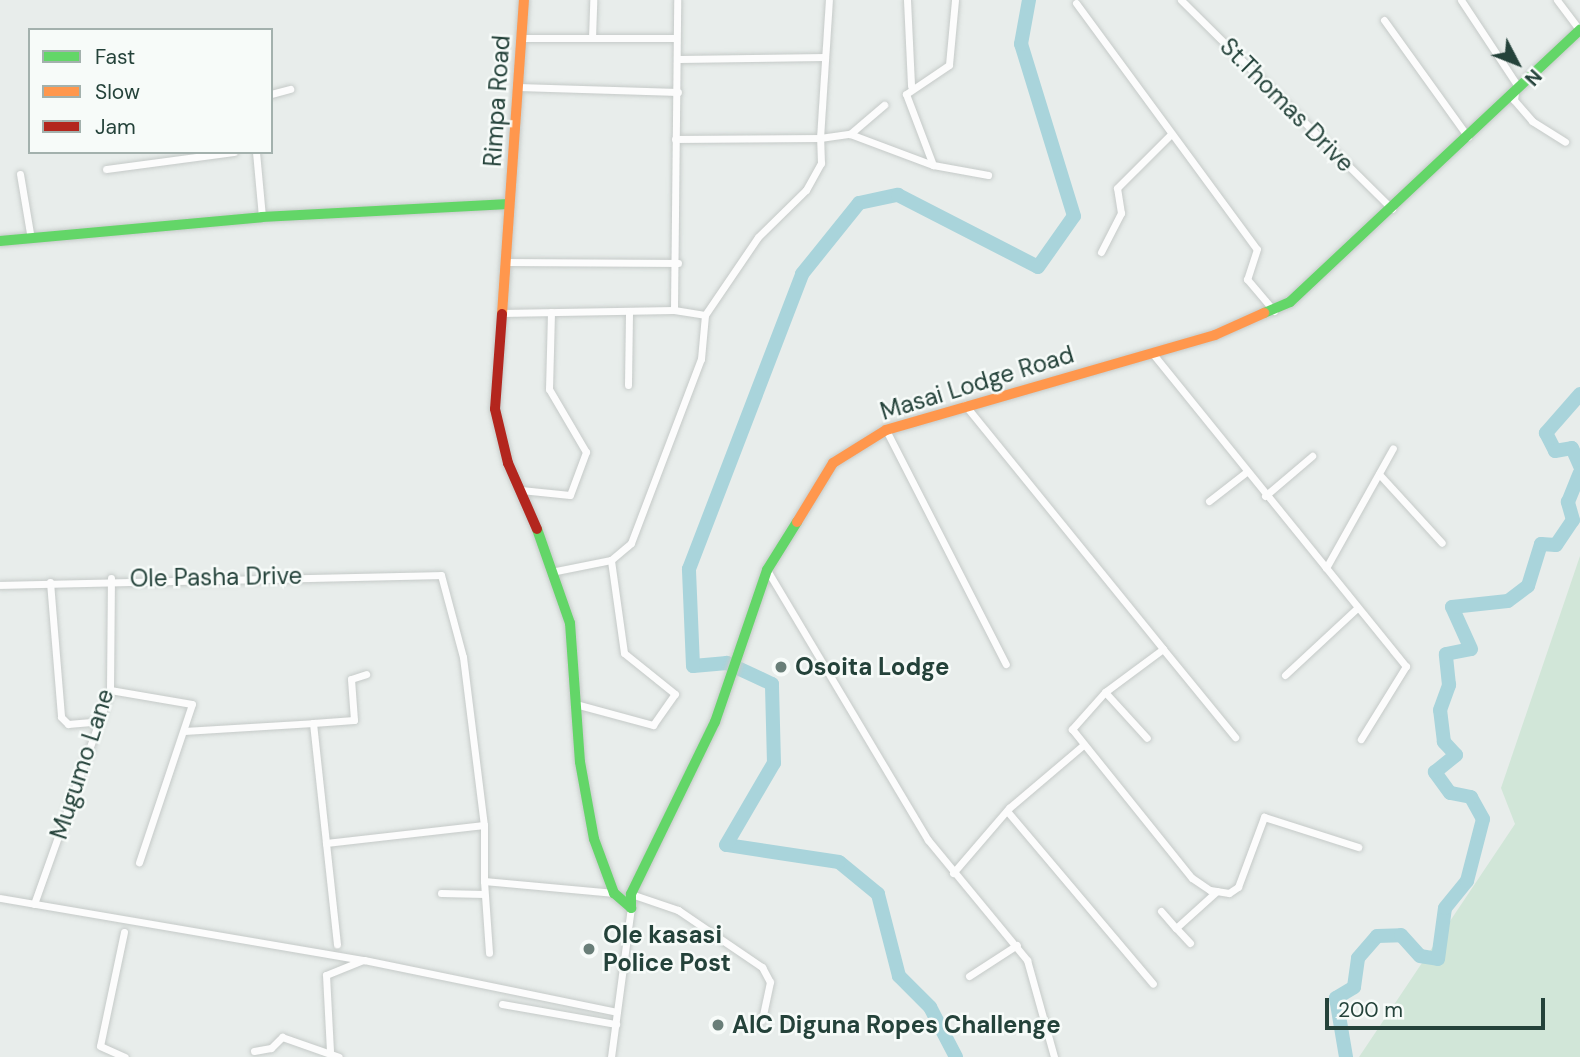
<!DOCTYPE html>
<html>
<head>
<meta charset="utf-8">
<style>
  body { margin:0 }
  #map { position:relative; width:1580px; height:1057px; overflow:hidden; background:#e8edeb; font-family:"DM Sans",sans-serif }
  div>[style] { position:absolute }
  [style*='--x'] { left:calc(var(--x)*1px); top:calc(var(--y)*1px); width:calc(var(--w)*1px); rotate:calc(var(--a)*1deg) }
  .green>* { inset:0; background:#d1e6d8 }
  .river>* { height:14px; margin:-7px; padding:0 7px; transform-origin:7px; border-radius:7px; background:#a9d4db }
  .roads { filter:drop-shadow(0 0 2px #c5cac8) drop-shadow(0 0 2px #c5cac8) }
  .street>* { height:7px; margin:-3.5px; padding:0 3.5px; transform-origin:3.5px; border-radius:3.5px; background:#fcfcfc }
  .fast>* { height:10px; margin:-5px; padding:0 5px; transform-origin:5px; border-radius:5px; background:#63d668 }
  .slow>* { height:10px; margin:-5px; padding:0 5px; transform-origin:5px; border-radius:5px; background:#ff974d }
  .jam>* { height:10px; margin:-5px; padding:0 5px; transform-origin:5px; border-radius:5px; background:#b3261e }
  .dots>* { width:19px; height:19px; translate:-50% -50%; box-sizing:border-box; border:4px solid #f7fbf9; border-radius:50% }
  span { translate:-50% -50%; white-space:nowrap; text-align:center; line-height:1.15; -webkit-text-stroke:5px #f7fbf9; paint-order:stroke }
  .street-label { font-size:24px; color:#24423a }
  .poi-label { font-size:24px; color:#24423a; font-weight:700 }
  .left { translate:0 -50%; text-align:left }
  .legend { position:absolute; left:28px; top:28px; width:245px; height:126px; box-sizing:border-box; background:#f7fbf9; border:2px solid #a3b1ad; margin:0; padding:9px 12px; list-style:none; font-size:21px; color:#24423a }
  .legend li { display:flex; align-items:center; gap:14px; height:35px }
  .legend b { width:35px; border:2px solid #a3b1ad }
  .north { position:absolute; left:1482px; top:28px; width:70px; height:70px; -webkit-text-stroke:5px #f7fbf9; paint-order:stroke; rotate:132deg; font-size:19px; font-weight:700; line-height:28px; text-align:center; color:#24423a }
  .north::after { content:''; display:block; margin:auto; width:24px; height:32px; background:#24423a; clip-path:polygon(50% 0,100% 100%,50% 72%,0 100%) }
  .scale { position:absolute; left:1325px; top:998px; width:220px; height:32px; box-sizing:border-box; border:4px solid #24423a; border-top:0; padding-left:9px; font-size:21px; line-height:24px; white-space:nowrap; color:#24423a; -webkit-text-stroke:5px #f7fbf9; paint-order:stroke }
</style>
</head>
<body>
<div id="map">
  <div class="green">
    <i style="clip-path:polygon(1580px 556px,1580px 1057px,1359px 1057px,1515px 824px,1501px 788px)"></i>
  </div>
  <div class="river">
    <i style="--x:1580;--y:394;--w:52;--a:131.1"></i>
    <i style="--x:1546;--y:433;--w:20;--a:63"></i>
    <i style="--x:1555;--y:451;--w:17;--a:-10"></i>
    <i style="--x:1572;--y:448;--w:20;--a:66"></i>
    <i style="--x:956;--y:1057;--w:56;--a:-117.5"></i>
    <i style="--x:930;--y:1007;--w:44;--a:-135"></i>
    <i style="--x:899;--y:976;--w:85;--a:-104.4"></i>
    <i style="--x:878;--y:894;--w:50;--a:-140.6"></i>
    <i style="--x:839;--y:862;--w:114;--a:-171.4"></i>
    <i style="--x:726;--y:845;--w:95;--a:-59.7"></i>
    <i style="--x:774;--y:763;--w:79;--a:-91.5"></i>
    <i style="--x:772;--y:684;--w:50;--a:-155"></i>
    <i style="--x:727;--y:663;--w:34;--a:175"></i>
    <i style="--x:693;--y:666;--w:97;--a:-92.4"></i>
    <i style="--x:689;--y:569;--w:316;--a:-69"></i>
    <i style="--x:802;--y:274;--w:91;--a:-51.2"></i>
    <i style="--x:859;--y:203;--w:40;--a:-12"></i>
    <i style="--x:898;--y:195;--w:157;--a:27.2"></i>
    <i style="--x:1038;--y:267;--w:62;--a:-54.8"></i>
    <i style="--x:1074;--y:216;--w:180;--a:-107.1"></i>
    <i style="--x:1021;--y:44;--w:45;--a:-79.7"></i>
    <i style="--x:1346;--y:1057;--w:60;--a:-99.6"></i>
    <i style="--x:1336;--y:998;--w:21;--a:-31"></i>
    <i style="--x:1354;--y:987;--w:29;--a:-82"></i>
    <i style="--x:1358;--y:958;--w:29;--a:-49"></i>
    <i style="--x:1377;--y:936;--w:24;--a:-2"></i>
    <i style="--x:1401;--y:935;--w:28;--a:48"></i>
    <i style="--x:1420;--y:956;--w:18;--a:9"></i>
    <i style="--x:1438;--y:959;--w:51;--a:-82.2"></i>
    <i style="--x:1445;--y:908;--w:35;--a:-51"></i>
    <i style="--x:1467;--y:881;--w:64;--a:-75.5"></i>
    <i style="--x:1483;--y:819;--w:25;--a:-119"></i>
    <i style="--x:1471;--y:797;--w:21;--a:-169"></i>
    <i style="--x:1450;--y:793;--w:26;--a:-126"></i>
    <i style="--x:1435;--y:772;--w:27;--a:-39"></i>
    <i style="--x:1456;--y:755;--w:18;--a:-133"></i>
    <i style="--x:1444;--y:742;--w:32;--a:-97"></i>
    <i style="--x:1440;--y:710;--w:27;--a:-70"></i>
    <i style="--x:1449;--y:685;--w:31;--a:-96"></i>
    <i style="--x:1446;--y:654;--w:25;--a:-11"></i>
    <i style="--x:1471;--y:649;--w:46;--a:-114.3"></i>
    <i style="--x:1452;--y:607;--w:56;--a:-6.1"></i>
    <i style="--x:1508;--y:601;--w:25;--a:-37"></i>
    <i style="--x:1528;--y:586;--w:44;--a:-72.8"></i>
    <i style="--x:1541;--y:544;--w:15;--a:4"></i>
    <i style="--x:1556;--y:545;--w:30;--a:-56"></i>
    <i style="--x:1573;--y:520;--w:19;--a:-106"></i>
    <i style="--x:1568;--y:502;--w:31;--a:-68"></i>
  </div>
  <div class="roads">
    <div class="street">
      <i style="--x:907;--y:0;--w:86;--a:87.3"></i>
      <i style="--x:955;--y:0;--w:65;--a:95.3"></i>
      <i style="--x:949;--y:65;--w:52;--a:146"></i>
      <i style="--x:906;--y:94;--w:76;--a:69.2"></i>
      <i style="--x:933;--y:165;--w:56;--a:10.3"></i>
      <i style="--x:1181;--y:0;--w:297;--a:44.7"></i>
      <i style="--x:1461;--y:0;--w:105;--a:56.6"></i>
      <i style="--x:1557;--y:0;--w:38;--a:53"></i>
      <i style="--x:1076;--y:3;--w:305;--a:53.7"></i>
      <i style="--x:1257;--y:249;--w:32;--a:108"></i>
      <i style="--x:1247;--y:279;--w:42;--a:49.8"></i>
      <i style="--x:1384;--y:20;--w:144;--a:54.3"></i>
      <i style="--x:522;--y:38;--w:153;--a:0"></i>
      <i style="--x:592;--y:38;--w:38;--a:-88"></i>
      <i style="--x:679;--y:59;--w:146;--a:-0.8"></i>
      <i style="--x:518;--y:87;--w:160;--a:1.8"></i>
      <i style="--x:1515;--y:92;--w:8;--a:97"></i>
      <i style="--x:1514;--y:100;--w:28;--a:49"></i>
      <i style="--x:1532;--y:121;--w:39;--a:32"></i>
      <i style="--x:271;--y:94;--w:20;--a:-15"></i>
      <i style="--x:850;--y:134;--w:89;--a:20.5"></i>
      <i style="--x:675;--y:139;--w:145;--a:-0.4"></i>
      <i style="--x:820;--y:138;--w:138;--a:-86.3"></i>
      <i style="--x:256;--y:152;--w:65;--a:84.7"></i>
      <i style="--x:106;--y:169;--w:129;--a:-7.6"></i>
      <i style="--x:20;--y:174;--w:66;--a:80.4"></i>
      <i style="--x:1101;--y:252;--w:44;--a:-62.9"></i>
      <i style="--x:1121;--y:213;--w:25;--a:-99"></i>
      <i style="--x:1117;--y:188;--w:74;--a:-45"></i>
      <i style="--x:506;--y:262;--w:172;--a:0.3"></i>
      <i style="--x:674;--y:310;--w:31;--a:9"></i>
      <i style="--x:501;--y:313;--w:173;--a:-1"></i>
      <i style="--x:674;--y:310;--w:310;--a:-89.4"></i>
      <i style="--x:1153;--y:354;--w:402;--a:51"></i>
      <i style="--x:1406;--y:666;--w:86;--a:121.7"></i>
      <i style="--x:628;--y:385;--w:74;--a:-89.2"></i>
      <i style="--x:965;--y:405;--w:314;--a:50.9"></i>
      <i style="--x:1163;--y:649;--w:72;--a:143.4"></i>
      <i style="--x:1105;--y:692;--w:50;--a:131.7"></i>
      <i style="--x:1072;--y:729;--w:191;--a:51.2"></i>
      <i style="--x:1192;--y:878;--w:22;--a:34"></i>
      <i style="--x:1210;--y:890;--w:19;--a:9"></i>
      <i style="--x:1229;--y:893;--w:11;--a:-34"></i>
      <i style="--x:1238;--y:887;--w:75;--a:-69.6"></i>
      <i style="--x:1264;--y:817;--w:99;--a:17.7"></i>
      <i style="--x:886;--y:430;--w:263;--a:62.9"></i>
      <i style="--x:1379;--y:474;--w:93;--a:47.6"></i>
      <i style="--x:521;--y:490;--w:49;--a:5.8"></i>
      <i style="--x:570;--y:495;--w:46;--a:-69.6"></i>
      <i style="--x:586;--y:452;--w:73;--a:-120.4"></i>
      <i style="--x:549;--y:389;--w:77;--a:-88.5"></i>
      <i style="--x:1265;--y:496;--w:62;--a:-40.4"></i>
      <i style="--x:1209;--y:501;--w:46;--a:-37.9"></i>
      <i style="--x:1326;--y:568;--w:137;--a:-60.8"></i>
      <i style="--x:767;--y:570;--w:314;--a:59.2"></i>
      <i style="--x:928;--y:840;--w:156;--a:50.5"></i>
      <i style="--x:1027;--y:960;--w:101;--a:74.4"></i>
      <i style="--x:556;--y:571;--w:56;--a:-11.3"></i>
      <i style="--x:611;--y:560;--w:26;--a:-40"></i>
      <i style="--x:631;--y:543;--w:197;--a:-69.2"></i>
      <i style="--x:701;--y:359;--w:44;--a:-84.8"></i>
      <i style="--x:705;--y:315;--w:94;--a:-55.8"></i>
      <i style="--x:758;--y:237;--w:67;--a:-44.4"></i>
      <i style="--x:806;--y:190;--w:31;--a:-61"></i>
      <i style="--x:821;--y:163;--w:25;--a:-92"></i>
      <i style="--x:820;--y:138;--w:30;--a:-8"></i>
      <i style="--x:850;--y:134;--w:45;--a:-40.5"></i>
      <i style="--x:50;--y:582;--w:135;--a:85.3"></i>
      <i style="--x:61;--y:717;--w:10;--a:45"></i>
      <i style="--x:68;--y:724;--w:32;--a:-5"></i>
      <i style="--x:0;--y:585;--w:441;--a:-1.3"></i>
      <i style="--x:441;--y:575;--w:85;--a:75"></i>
      <i style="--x:463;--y:657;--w:169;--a:82.9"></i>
      <i style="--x:484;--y:825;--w:56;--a:90"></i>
      <i style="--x:484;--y:881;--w:131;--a:5.3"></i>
      <i style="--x:1163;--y:649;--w:114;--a:50.7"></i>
      <i style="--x:1285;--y:675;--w:97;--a:-42.9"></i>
      <i style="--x:110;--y:690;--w:83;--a:9.7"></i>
      <i style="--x:192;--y:704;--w:167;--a:108.5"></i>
      <i style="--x:1105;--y:692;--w:62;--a:47.6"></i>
      <i style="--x:579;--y:705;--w:77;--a:15.1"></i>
      <i style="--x:653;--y:725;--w:38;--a:-55"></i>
      <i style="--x:675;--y:694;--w:65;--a:-141.2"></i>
      <i style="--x:624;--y:653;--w:94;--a:-98"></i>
      <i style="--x:313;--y:723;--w:41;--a:-4.2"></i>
      <i style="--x:354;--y:720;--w:41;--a:-94.2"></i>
      <i style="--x:351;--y:679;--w:16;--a:-18"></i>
      <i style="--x:184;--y:731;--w:129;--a:-3.5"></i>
      <i style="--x:313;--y:723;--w:121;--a:83.8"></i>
      <i style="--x:326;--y:843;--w:159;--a:-6.5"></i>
      <i style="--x:1007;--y:811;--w:226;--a:49.8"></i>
      <i style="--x:326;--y:843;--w:102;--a:83.8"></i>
      <i style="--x:953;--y:873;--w:86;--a:-49.3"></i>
      <i style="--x:1009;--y:808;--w:96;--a:-40.3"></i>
      <i style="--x:484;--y:881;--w:72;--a:86"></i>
      <i style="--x:441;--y:893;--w:43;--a:1.3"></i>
      <i style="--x:631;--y:894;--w:50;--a:18.8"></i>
      <i style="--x:678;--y:910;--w:102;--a:34.2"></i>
      <i style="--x:762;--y:967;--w:17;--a:62"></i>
      <i style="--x:770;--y:982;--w:39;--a:102"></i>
      <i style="--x:0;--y:898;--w:369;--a:9.7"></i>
      <i style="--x:364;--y:960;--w:258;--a:11.6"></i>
      <i style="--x:34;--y:904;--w:227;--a:-70.4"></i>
      <i style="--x:110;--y:690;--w:112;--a:-89.5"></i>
      <i style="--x:1161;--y:911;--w:23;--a:49"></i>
      <i style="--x:124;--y:932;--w:116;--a:101.9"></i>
      <i style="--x:100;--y:1046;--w:27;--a:24"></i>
      <i style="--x:1190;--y:943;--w:21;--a:-133"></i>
      <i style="--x:1176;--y:928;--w:55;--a:-42.1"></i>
      <i style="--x:969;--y:976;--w:57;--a:-32.9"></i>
      <i style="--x:502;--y:1004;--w:116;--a:10"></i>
      <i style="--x:254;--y:1051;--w:17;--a:-10"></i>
      <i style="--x:271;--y:1048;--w:16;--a:-45"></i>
      <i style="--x:282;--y:1037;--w:60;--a:19.3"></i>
      <i style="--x:330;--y:1051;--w:76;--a:-93"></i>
      <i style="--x:326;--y:975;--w:40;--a:-22"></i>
      <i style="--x:611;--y:1057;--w:150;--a:-82.4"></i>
    </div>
    <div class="fast">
      <i style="--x:0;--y:241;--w:263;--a:-5.2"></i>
      <i style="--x:262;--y:217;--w:247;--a:-3"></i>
      <i style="--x:1264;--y:313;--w:28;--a:-23"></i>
      <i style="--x:1290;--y:302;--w:398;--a:-43.2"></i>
      <i style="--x:537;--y:529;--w:100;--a:70.7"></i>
      <i style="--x:570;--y:623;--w:139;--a:85.9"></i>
      <i style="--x:580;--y:762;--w:78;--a:79.7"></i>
      <i style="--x:594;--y:839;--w:58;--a:69.7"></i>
      <i style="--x:614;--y:893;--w:23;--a:41"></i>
      <i style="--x:631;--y:908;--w:14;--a:-90"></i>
      <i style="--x:631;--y:894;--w:191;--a:-64"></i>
      <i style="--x:715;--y:722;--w:161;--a:-71.1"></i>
      <i style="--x:767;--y:570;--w:57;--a:-58"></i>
    </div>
    <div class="slow">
      <i style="--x:502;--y:314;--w:315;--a:-86"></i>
      <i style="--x:797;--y:522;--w:69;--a:-58.6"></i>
      <i style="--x:833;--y:463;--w:62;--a:-31.9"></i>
      <i style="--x:886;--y:430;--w:342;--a:-16.1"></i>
      <i style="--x:1215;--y:335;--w:54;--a:-24.2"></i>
    </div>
    <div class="jam">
      <i style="--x:502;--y:314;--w:95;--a:94.2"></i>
      <i style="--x:495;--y:409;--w:56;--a:76.5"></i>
      <i style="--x:508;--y:463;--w:72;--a:66.3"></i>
    </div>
  </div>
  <div class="dots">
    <i style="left:781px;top:667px;background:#697e78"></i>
    <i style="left:589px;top:949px;background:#697e78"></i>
    <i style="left:718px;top:1025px;background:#697e78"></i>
  </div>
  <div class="street-label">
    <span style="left:497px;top:101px;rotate:-86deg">Rimpa Road</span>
    <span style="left:1287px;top:105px;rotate:45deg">St.Thomas Drive</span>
    <span style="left:977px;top:383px;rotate:-17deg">Masai Lodge Road</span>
    <span style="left:216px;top:577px;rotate:-1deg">Ole Pasha Drive</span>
    <span style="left:82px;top:764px;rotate:-72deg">Mugumo Lane</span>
  </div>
  <div class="poi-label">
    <span class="left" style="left:795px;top:667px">Osoita Lodge</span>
    <span class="left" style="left:603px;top:949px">Ole kasasi<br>Police Post</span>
    <span class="left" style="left:732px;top:1025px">AIC Diguna Ropes Challenge</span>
  </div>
  <ul class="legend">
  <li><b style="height:9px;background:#63d668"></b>Fast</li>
  <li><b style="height:9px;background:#ff974d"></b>Slow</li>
  <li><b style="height:9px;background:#b3261e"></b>Jam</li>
  </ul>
  <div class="north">N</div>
  <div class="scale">200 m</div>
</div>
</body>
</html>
